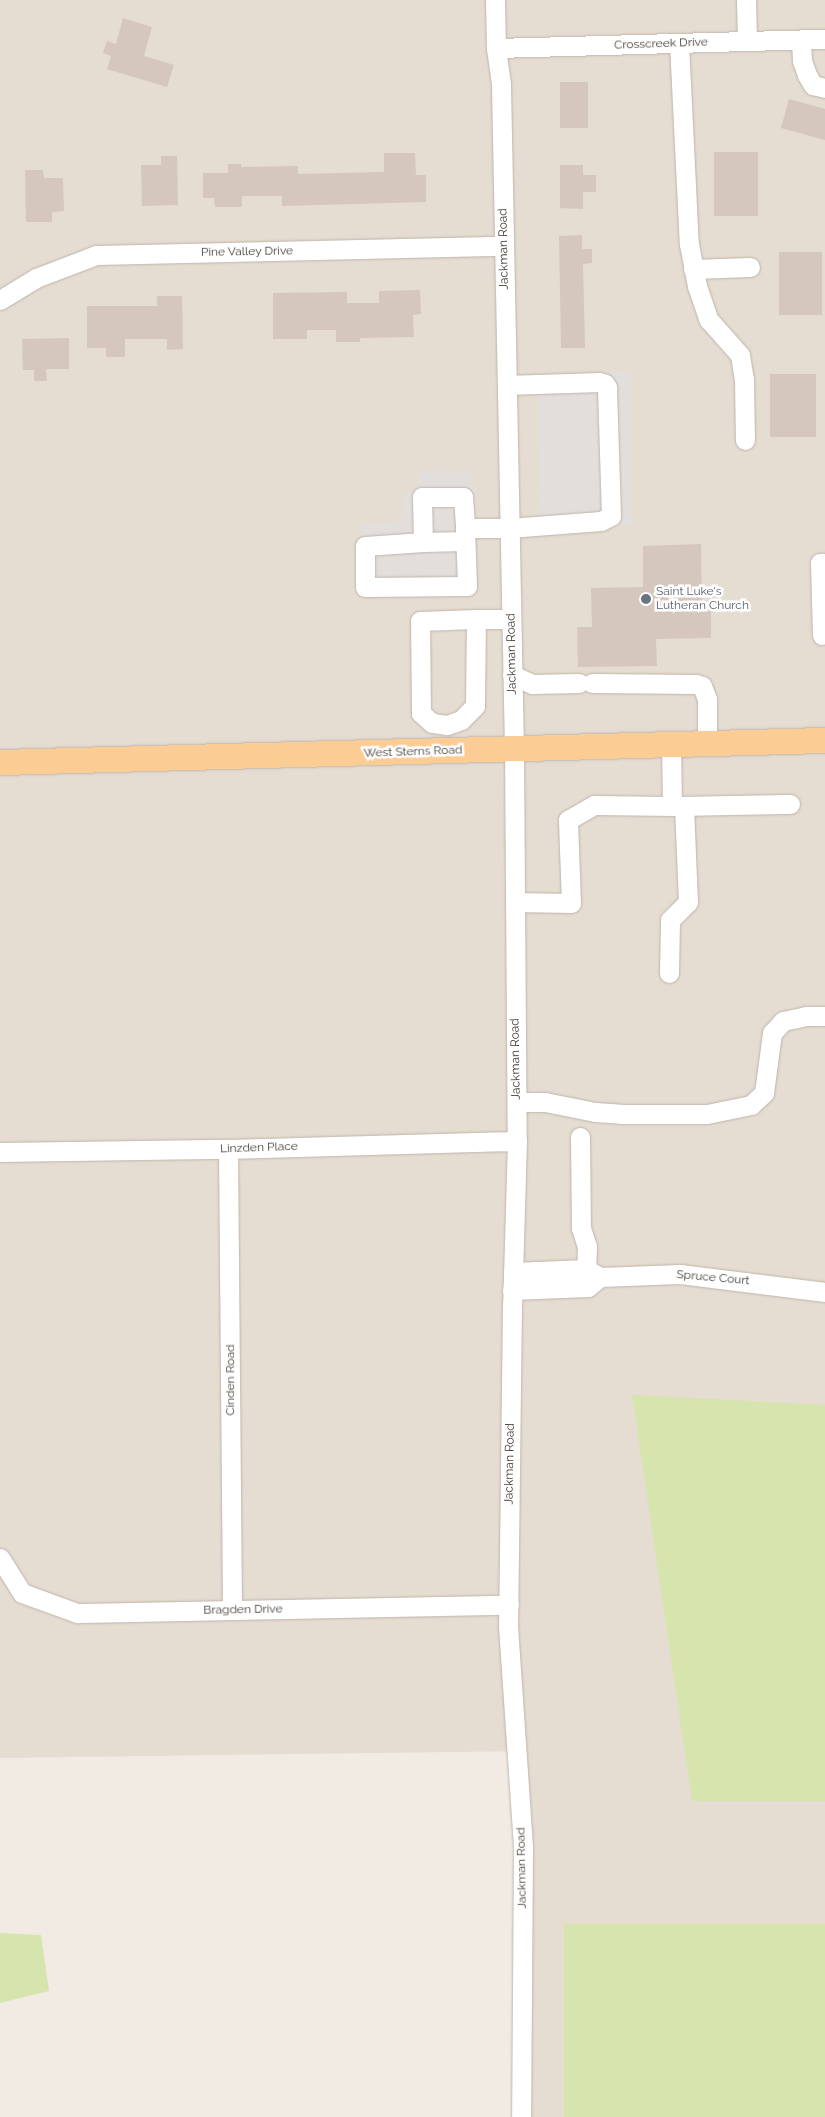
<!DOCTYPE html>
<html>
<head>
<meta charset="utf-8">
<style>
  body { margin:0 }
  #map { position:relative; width:825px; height:2117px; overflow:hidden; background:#f1ebe4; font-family:Raleway,sans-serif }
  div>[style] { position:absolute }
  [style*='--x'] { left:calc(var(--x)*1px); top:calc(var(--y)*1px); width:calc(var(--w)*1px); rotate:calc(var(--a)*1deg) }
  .residential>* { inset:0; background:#e5dcd2 }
  .green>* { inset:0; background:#d5e5ad; transform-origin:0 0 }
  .parking>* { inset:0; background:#e2dedc; transform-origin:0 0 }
  .building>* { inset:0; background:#d5c7bc; transform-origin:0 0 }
  .roads { filter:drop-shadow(0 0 1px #bfb4aa) drop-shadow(0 0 1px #bfb4aa) }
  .minor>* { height:19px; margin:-9.5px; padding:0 9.5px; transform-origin:9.5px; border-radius:9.5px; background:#fff }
  .major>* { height:25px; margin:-12.5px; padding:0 12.5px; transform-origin:12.5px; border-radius:12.5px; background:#fbcc93 }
  .dots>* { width:14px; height:14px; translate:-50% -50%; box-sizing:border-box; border:2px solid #fff; border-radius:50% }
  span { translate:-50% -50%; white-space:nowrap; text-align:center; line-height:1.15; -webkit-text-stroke:5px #fff; paint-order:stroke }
  .street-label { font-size:12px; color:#433b34 }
  .worship-label { font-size:12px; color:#5b616d }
  .left { translate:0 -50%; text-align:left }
</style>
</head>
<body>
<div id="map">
  <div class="residential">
    <i style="clip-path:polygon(0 0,825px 0,825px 2117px,531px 2117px,525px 1751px,0 1758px)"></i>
  </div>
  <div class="green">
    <i style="clip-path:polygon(632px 1395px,825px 1405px,825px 1801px,692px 1801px)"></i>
    <i style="left:825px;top:1924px;width:193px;height:261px;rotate:90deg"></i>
    <i style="clip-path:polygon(0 1933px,41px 1935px,49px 1991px,0 2003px)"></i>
  </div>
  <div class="parking">
    <i style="left:630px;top:372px;width:153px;height:92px;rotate:89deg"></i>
    <i style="clip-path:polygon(470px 471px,470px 487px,475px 488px,476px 595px,362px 597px,361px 524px,403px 522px,404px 492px,418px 491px,419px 472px)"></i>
  </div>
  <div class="building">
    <i style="clip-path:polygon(123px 18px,152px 27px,144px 56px,174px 65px,167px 87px,107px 69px,111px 56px,103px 53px,107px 41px,116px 44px)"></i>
    <i style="left:560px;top:82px;width:28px;height:46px"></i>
    <i style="clip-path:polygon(789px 99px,825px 109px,825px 140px,781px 128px)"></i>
    <i style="left:714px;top:152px;width:44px;height:64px"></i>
    <i style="clip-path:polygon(384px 153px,415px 153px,416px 175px,426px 175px,426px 202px,282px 206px,282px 196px,242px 196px,242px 207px,215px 207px,214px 198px,203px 198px,203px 173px,228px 173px,228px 164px,241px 164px,241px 167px,298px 166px,298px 174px,384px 172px)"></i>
    <i style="clip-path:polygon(161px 156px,177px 156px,178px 205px,142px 206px,141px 165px,161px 165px)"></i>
    <i style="clip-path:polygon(560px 165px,583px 165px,583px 175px,596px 175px,596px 192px,583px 192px,583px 209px,560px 208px)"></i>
    <i style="clip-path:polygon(25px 170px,43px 170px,44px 178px,63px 178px,64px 211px,52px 212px,52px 222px,26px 222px)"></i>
    <i style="clip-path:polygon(582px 235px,582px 249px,592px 249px,592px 263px,583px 264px,585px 348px,561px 348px,559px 236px)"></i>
    <i style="left:779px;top:252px;width:43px;height:63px"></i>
    <i style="clip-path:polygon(420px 290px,421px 314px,413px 315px,414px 337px,360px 338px,360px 342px,336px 342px,336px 330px,307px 330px,307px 339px,273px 339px,273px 293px,347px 292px,347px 303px,379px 303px,379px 291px)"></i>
    <i style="clip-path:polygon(157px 296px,182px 296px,183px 349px,167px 350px,167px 339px,125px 339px,125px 357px,106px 357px,106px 348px,87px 348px,87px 306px,157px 306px)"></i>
    <i style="clip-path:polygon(69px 338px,69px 369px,46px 369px,47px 381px,34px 381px,34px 370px,23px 370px,22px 339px)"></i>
    <i style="left:770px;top:374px;width:46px;height:63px"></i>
    <i style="clip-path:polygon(701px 544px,702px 611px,711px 611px,711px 638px,656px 639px,657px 666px,578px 667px,577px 627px,592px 627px,591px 588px,643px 587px,643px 546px)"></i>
  </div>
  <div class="roads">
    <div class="minor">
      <i style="--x:495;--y:0;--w:48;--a:88.8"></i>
      <i style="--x:496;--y:48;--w:37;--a:82"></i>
      <i style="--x:501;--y:85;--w:664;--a:88.88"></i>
      <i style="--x:514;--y:749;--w:392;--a:89.6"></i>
      <i style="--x:517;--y:1141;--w:164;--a:91.7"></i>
      <i style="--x:512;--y:1305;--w:321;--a:90.7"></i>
      <i style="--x:508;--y:1626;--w:223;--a:86.1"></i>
      <i style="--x:523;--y:1848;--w:269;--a:90.4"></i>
      <i style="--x:746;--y:0;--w:41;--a:88.6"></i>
      <i style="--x:801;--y:41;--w:20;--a:87"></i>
      <i style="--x:802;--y:61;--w:15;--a:70"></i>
      <i style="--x:807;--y:75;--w:12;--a:59"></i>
      <i style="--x:813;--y:85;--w:12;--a:14"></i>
      <i style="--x:679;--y:43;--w:201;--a:87.2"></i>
      <i style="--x:689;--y:244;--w:43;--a:79.2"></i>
      <i style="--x:697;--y:286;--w:36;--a:71"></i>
      <i style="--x:709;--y:320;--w:47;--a:48.5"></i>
      <i style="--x:740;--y:355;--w:24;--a:81"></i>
      <i style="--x:744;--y:379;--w:61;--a:89.1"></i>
      <i style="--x:496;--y:48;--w:329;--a:-1.6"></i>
      <i style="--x:693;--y:269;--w:57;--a:-2"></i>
      <i style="--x:0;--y:300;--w:42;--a:-31.4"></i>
      <i style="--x:36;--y:278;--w:64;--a:-21"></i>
      <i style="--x:96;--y:255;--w:408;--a:-1.3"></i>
      <i style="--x:465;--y:528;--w:58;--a:88"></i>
      <i style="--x:467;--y:586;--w:102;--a:179.4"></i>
      <i style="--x:365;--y:587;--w:41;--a:-90"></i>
      <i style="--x:365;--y:546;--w:58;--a:-3.9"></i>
      <i style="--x:423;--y:542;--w:45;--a:-91.3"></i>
      <i style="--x:422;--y:497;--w:41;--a:0"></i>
      <i style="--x:463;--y:497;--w:31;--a:86"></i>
      <i style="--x:465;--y:528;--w:44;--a:0"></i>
      <i style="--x:509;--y:528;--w:92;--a:-4.4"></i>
      <i style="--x:601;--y:521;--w:11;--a:-27"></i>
      <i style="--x:611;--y:516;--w:129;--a:-91.8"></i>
      <i style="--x:607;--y:387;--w:4;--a:-124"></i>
      <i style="--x:605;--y:384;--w:6;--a:-162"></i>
      <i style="--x:599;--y:382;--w:92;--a:178.1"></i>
      <i style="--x:423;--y:542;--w:42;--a:-1.4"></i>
      <i style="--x:476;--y:619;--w:87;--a:90.7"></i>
      <i style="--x:475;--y:706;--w:20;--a:135"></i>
      <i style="--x:461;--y:720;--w:15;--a:160"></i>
      <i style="--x:447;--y:725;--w:15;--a:-172"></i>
      <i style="--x:432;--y:723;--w:15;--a:-138"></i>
      <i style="--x:421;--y:713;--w:92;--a:-90.6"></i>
      <i style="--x:420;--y:621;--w:56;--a:-2"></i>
      <i style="--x:476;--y:619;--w:35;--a:0"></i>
      <i style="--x:822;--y:635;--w:72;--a:-91.6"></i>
      <i style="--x:820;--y:563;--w:5;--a:0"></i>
      <i style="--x:512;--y:675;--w:22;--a:24"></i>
      <i style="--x:532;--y:684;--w:47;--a:-1.2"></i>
      <i style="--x:592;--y:683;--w:104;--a:0.6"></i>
      <i style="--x:696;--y:684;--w:6;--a:18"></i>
      <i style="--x:702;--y:686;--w:14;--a:69"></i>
      <i style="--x:707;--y:699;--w:45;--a:90"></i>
      <i style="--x:673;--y:806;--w:117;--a:-1"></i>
      <i style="--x:515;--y:902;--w:56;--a:1"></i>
      <i style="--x:571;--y:903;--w:83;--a:-92.1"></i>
      <i style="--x:568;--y:820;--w:30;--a:-30"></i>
      <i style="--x:594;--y:805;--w:78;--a:0.7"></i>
      <i style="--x:672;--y:806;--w:61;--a:-90.9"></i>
      <i style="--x:669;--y:973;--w:53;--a:-88.9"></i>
      <i style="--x:670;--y:920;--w:25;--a:-45"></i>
      <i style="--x:688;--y:902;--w:96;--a:-92.4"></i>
      <i style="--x:517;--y:1102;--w:28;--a:0"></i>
      <i style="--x:545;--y:1102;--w:51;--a:11.3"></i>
      <i style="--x:595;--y:1112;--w:26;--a:4"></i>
      <i style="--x:621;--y:1114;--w:86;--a:0"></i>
      <i style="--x:707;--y:1114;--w:45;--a:-11.6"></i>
      <i style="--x:751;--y:1105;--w:18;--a:-43"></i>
      <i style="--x:764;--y:1093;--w:61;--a:-82.4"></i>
      <i style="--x:772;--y:1033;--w:16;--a:-47"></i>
      <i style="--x:783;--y:1021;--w:24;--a:-12"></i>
      <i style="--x:806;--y:1016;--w:19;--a:0"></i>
      <i style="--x:580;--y:1137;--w:91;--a:89.4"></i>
      <i style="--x:581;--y:1228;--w:19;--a:72"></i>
      <i style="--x:587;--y:1246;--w:23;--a:92"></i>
      <i style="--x:228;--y:1149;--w:461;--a:89.5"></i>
      <i style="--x:0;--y:1152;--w:228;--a:-0.8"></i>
      <i style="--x:228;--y:1149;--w:289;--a:-1.6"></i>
      <i style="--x:513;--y:1272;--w:73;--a:-2.4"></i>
      <i style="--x:586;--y:1269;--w:16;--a:30"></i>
      <i style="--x:600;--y:1277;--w:80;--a:-2.1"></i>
      <i style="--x:680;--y:1274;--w:146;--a:7.1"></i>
      <i style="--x:512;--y:1290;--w:76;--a:-2.3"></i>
      <i style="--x:588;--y:1287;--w:16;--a:-40"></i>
      <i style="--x:0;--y:1558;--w:41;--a:57.8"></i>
      <i style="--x:22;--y:1593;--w:59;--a:20"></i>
      <i style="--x:77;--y:1613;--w:432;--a:-1.1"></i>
    </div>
    <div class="major">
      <i style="--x:0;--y:762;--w:825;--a:-1.53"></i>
    </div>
  </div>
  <div class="dots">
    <i style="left:646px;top:599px;background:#6b7280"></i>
  </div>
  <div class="street-label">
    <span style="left:661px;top:44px;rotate:-2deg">Crosscreek Drive</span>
    <span style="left:504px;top:249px;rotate:-91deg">Jackman Road</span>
    <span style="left:247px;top:252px;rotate:-1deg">Pine Valley Drive</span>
    <span style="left:512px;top:654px;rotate:-91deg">Jackman Road</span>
    <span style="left:413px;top:752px;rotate:-2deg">West Sterns Road</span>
    <span style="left:516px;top:1059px;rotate:-91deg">Jackman Road</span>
    <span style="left:259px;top:1148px;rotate:-2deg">Linzden Place</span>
    <span style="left:713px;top:1278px;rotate:5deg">Spruce Court</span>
    <span style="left:231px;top:1380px;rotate:-90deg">Cinden Road</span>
    <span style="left:510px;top:1464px;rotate:-89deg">Jackman Road</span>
    <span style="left:243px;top:1610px;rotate:-1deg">Bragden Drive</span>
    <span style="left:522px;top:1868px;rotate:-91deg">Jackman Road</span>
  </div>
  <div class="worship-label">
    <span class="left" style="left:656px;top:599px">Saint Luke's<br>Lutheran Church</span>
  </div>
</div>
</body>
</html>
